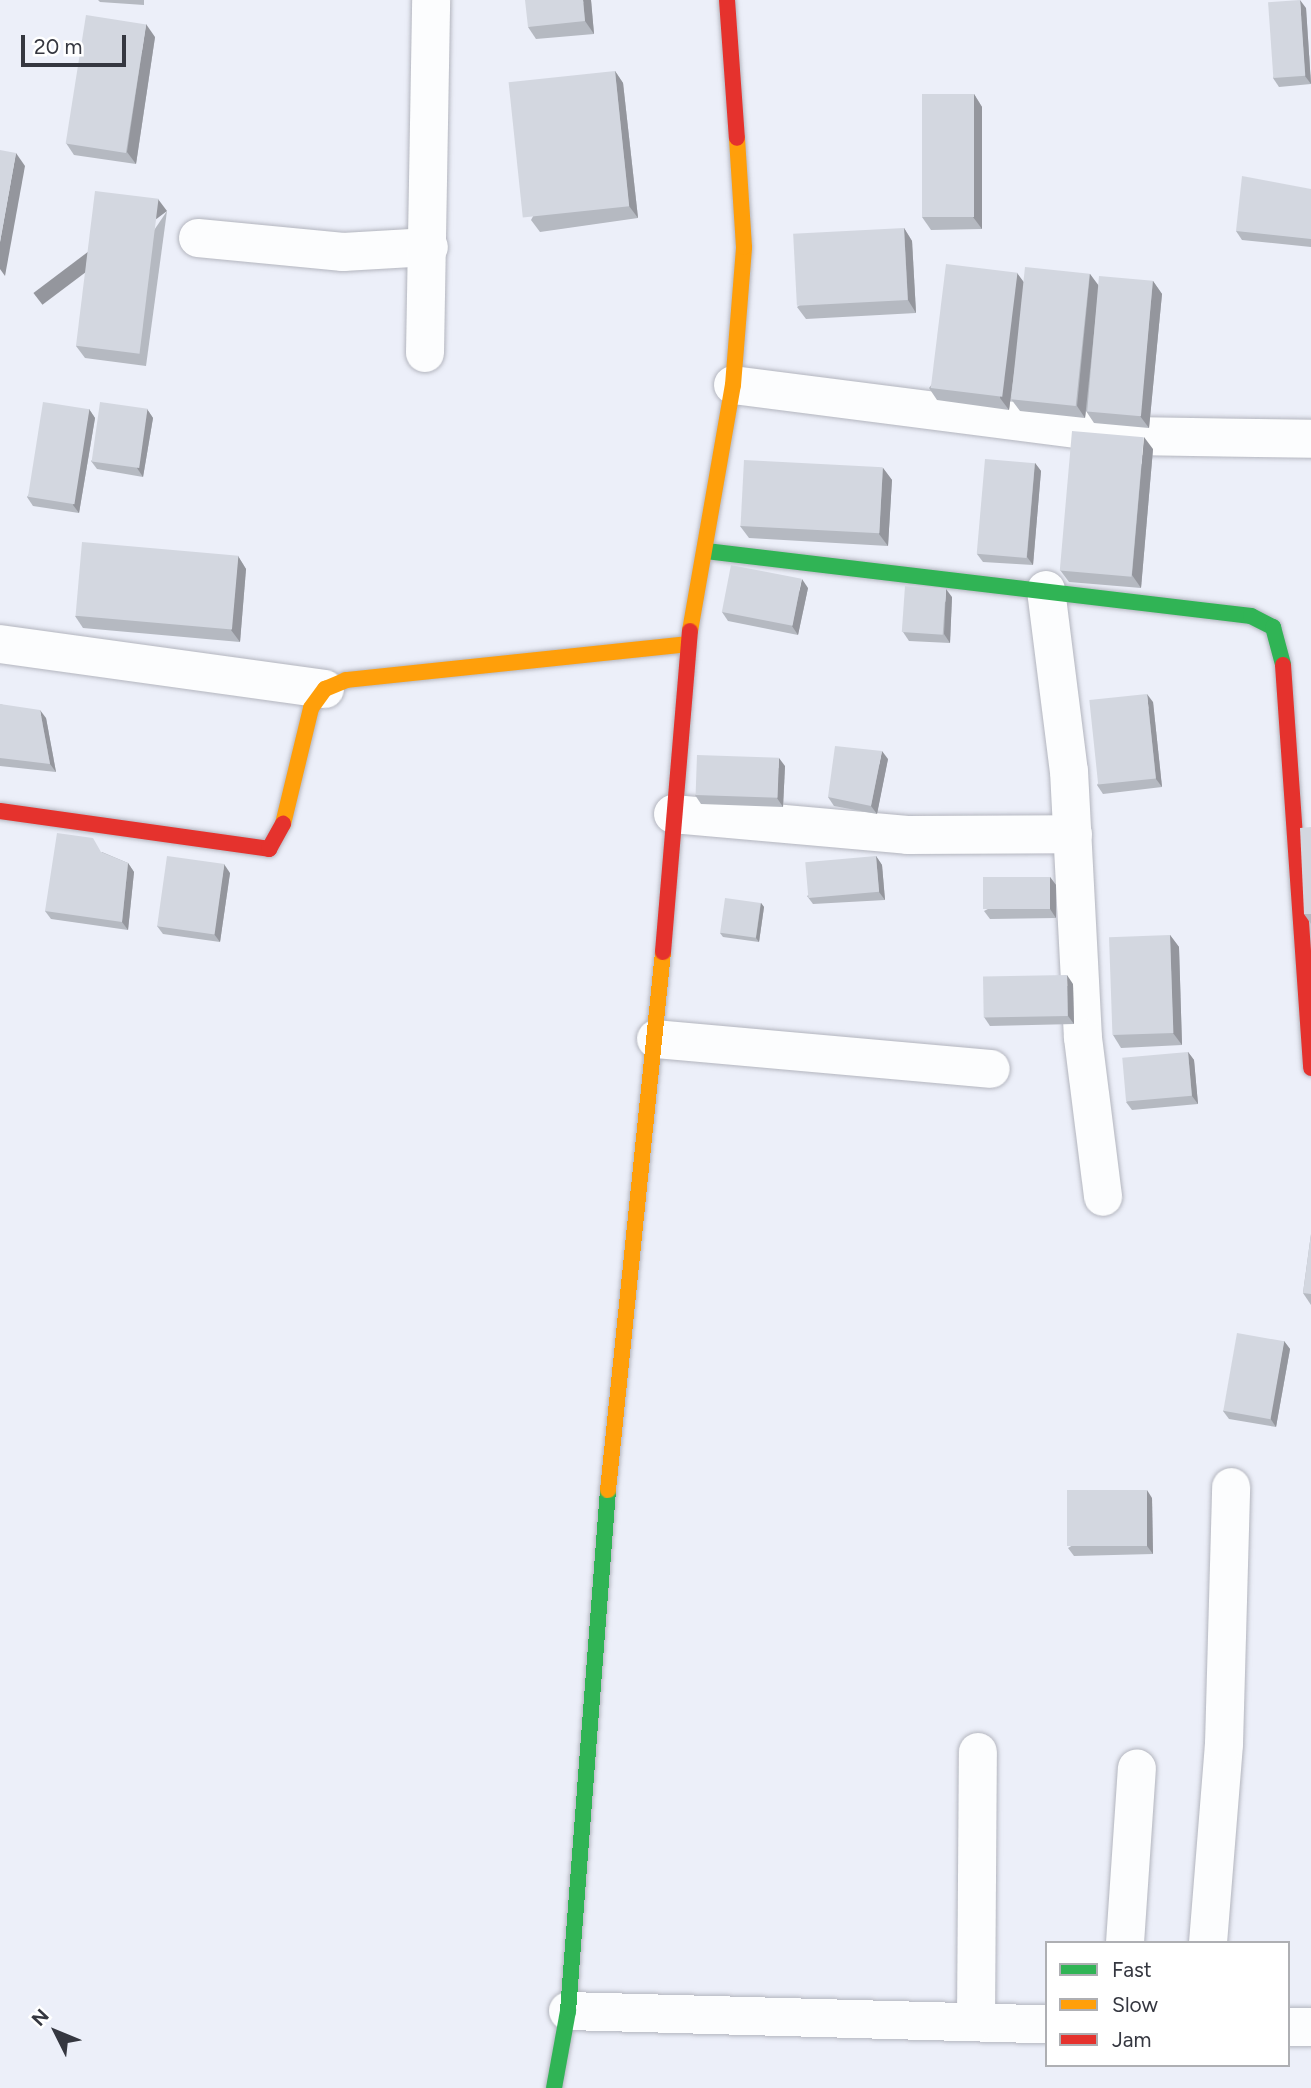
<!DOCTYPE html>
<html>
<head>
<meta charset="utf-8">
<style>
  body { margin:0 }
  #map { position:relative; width:1311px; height:2088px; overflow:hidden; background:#eceff9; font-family:Figtree,sans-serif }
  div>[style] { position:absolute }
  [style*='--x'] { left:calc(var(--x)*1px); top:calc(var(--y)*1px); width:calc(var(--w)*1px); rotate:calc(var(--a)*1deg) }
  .roads { filter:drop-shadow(0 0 2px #b3b5be) drop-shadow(0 0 2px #b3b5be) }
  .street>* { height:38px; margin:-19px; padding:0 19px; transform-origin:19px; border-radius:19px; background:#fcfdfe }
  .fast>* { height:16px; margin:-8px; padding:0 8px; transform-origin:8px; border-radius:8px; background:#30b455 }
  .slow>* { height:16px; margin:-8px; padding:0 8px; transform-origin:8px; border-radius:8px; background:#ff9f0a }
  .jam>* { height:16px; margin:-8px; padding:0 8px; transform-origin:8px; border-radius:8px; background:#e5322d }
  .wall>* { inset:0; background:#b5b9c1 }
  .shaded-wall>* { inset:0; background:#94969d; transform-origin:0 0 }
  .building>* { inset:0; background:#d3d7e0; transform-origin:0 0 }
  span { translate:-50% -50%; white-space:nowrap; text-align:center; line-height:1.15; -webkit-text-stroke:7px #fff; paint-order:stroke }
  .legend { position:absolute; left:1045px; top:1941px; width:245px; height:126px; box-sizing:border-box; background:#fff; border:2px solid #aeafb3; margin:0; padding:9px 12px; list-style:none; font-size:21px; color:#353740 }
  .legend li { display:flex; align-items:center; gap:14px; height:35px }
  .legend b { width:35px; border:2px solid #aeafb3 }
  .north { position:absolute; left:21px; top:1997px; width:70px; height:70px; -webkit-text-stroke:5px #fff; paint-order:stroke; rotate:313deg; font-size:19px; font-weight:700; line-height:28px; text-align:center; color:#353740 }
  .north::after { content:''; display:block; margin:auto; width:24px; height:32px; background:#353740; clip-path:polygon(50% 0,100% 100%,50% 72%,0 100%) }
  .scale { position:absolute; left:21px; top:35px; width:105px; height:32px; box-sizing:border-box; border:4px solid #353740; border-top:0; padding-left:9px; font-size:21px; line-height:24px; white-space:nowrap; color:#353740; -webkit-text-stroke:5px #fff; paint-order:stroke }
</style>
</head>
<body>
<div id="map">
  <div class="roads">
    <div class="street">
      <i style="--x:198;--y:238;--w:146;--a:5.5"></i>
      <i style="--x:343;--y:252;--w:86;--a:-3.3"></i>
      <i style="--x:425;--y:353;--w:353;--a:-89"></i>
      <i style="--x:733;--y:385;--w:400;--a:7.3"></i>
      <i style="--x:1130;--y:436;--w:181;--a:0.9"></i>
      <i style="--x:1046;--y:590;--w:182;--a:82.8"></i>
      <i style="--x:1069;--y:771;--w:267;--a:87"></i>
      <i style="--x:1083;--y:1038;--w:160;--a:82.8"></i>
      <i style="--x:0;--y:644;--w:328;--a:7.9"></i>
      <i style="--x:673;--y:814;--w:235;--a:5.1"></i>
      <i style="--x:907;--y:835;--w:166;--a:-0.3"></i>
      <i style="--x:656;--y:1039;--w:336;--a:5.1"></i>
      <i style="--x:1125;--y:1943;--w:175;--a:-86.1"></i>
      <i style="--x:1208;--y:1943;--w:200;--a:-85.4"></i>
      <i style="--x:1224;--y:1744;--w:257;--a:-88.4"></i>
      <i style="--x:568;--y:2011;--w:479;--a:1.6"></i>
      <i style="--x:976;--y:2022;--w:270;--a:-89.6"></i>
      <i style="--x:1288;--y:2027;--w:23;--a:0"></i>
    </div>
    <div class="fast">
      <i style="--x:706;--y:551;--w:549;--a:6.8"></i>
      <i style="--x:1251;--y:616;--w:25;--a:27"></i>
      <i style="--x:1273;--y:627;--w:39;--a:75"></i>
      <i style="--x:554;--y:2088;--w:78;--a:-79.7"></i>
      <i style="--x:568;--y:2011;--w:523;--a:-85.61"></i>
    </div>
    <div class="slow">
      <i style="--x:690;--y:631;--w:250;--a:-80.1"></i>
      <i style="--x:733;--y:385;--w:138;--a:-85.4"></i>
      <i style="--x:744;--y:247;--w:109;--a:-93.7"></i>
      <i style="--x:283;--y:824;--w:119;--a:-76.4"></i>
      <i style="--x:311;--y:708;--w:24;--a:-54"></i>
      <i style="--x:325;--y:689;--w:23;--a:-23"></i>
      <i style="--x:346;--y:680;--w:344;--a:-6"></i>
      <i style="--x:608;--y:1490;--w:541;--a:-84.16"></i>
    </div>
    <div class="jam">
      <i style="--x:727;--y:0;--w:138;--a:85.9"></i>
      <i style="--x:1283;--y:665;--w:404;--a:86"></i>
      <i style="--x:0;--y:811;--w:272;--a:8"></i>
      <i style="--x:269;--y:849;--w:29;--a:-61"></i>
      <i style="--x:663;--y:952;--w:322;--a:-85.2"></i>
    </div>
  </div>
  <div class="wall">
    <i style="clip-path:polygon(98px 0,144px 0,144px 5px,100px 2px)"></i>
    <i style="clip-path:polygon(591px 0,594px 34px,536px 39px,528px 27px)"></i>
    <i style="clip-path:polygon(1306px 8px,1311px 84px,1279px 87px,1273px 78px)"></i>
    <i style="clip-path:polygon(155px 37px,136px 164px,74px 155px,66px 143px)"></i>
    <i style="clip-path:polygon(615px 71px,623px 83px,638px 218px,540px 232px,531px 220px)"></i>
    <i style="clip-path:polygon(974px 94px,982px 107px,982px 229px,931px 230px,922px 217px)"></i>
    <i style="clip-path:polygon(1311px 189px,1311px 247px,1242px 240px,1236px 231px)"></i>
    <i style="clip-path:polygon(167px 211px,146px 366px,85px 358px,76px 346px)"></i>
    <i style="clip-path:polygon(904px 228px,912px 241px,916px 313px,806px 319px,797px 307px)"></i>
    <i style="clip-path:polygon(1017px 273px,1023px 282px,1090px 274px,1098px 286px,1153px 281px,1162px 294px,1149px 428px,1094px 423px,1086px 411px,1085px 418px,1020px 411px,1011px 399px,1015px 367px,1009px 410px,937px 400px,929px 388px)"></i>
    <i style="clip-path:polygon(89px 409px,95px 418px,79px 513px,33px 506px,27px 497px)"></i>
    <i style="clip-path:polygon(147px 409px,153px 418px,143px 477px,97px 469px,91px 461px)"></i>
    <i style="clip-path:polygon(1153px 449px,1141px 588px,1069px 582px,1060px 570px)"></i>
    <i style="clip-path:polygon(1035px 463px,1041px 471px,1033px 565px,983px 562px,977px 554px)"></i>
    <i style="clip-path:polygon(883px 468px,892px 480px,888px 546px,749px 538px,740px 526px)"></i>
    <i style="clip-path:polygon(238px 556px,246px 569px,240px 642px,83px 628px,75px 616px)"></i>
    <i style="clip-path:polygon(808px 588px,798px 635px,728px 621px,722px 612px)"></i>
    <i style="clip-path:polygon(952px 597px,950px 643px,909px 641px,903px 632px)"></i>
    <i style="clip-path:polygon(1153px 702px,1162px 787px,1103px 794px,1097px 785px)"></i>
    <i style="clip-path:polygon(0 704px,46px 718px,56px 772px,0 766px)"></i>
    <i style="clip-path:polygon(888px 759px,877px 814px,834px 806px,828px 797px)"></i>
    <i style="clip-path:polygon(785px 766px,783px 807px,701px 804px,695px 795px)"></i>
    <i style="clip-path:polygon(1311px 827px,1311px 924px,1304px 914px)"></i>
    <i style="clip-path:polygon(102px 852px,128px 863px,134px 872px,128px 930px,51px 919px,45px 911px)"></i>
    <i style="clip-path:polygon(876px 856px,882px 865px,885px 900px,813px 904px,807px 896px)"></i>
    <i style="clip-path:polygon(230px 873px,220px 942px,163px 934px,157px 926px)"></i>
    <i style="clip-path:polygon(1050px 877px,1056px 885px,1056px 918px,990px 919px,984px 911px)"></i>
    <i style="clip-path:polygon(761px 903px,764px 907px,759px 942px,723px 937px,720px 933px)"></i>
    <i style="clip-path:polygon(1170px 935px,1179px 947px,1182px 1045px,1121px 1048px,1113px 1035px)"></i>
    <i style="clip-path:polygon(1073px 984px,1074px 1024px,990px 1026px,984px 1017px)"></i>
    <i style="clip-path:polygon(1188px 1052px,1194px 1060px,1198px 1104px,1132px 1110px,1126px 1102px)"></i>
    <i style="clip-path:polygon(1311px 1234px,1311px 1305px,1303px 1293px)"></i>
    <i style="clip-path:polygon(1284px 1341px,1290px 1349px,1276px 1427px,1229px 1419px,1223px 1411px)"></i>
    <i style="clip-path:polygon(1152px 1498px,1153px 1554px,1074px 1556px,1068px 1548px)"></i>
  </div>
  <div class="shaded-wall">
    <i style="clip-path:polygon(583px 0,591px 0,594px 34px,585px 21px)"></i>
    <i style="clip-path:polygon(1300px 0,1306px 8px,1311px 84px,1305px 76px)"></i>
    <i style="clip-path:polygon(146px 24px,155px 37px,136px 164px,127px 152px)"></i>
    <i style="clip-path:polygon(615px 71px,623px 83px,638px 218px,629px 206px)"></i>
    <i style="clip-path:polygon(974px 94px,982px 107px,982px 229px,973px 217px)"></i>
    <i style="clip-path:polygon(16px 153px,25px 166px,5px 276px,0 269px,0 242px)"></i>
    <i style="left:158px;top:199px;width:15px;height:156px;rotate:53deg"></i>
    <i style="clip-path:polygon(904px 228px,912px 241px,916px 313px,908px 300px)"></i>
    <i style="clip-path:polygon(1017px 273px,1026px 285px,1009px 410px,1000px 398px)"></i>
    <i style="clip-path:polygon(1090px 274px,1099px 286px,1085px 418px,1077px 406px)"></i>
    <i style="clip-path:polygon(1153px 281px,1162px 294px,1149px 428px,1140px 416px)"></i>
    <i style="clip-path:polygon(89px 409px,95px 418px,79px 513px,73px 505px)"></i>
    <i style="clip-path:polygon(147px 409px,153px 418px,143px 477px,137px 468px)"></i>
    <i style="clip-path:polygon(1144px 437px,1153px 449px,1141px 588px,1132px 575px)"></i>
    <i style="clip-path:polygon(1035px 463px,1041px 471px,1033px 565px,1027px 557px)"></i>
    <i style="clip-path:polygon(883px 468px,892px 480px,888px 546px,879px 534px)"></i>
    <i style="clip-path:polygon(238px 556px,246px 569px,240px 642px,231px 630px)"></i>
    <i style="clip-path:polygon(802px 579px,808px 588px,798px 635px,792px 626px)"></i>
    <i style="clip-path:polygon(946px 589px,952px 597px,950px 643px,944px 634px)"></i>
    <i style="clip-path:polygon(1147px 694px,1153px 702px,1162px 787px,1156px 779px)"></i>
    <i style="clip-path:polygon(40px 710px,46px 718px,56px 772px,50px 764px)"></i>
    <i style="clip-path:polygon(882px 751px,888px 759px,877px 814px,871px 806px)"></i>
    <i style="clip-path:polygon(779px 758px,785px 766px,783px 807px,777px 798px)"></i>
    <i style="clip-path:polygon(876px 856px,882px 865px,885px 900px,879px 892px)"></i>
    <i style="clip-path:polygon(128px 863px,134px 872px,128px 930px,122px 922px)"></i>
    <i style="clip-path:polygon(224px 864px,230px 873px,220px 942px,214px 934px)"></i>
    <i style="clip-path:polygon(1050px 877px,1056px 885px,1056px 918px,1050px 909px)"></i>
    <i style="clip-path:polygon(761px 903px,764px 907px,759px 942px,756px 938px)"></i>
    <i style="clip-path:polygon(1170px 935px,1179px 947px,1182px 1045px,1173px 1033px)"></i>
    <i style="clip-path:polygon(1067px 975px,1073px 984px,1074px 1024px,1068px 1016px)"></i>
    <i style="clip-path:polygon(1188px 1052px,1194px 1060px,1198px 1104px,1192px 1096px)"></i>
    <i style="clip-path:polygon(1284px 1341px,1290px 1349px,1276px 1427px,1270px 1418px)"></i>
    <i style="clip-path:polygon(1147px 1490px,1152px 1498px,1153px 1554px,1147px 1546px)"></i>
  </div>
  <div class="building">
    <i style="clip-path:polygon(525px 0,583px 0,585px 21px,528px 27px)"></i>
    <i style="left:1300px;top:0;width:76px;height:32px;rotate:86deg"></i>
    <i style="left:86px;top:15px;width:61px;height:130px;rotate:9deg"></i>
    <i style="left:615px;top:71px;width:136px;height:107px;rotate:84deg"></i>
    <i style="left:922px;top:94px;width:52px;height:123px"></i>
    <i style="clip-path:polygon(0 150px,16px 153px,0 242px)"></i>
    <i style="clip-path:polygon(1242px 176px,1311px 189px,1311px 239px,1236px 231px)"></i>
    <i style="left:95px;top:191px;width:64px;height:156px;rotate:7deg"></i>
    <i style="left:904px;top:228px;width:72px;height:111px;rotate:87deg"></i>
    <i style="left:946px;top:264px;width:72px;height:125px;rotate:7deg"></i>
    <i style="left:1025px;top:267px;width:65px;height:133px;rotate:6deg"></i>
    <i style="left:1099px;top:276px;width:54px;height:136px;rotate:5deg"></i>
    <i style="left:43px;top:402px;width:47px;height:96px;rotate:9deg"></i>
    <i style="left:100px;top:402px;width:48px;height:60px;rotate:8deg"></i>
    <i style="left:1072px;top:431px;width:72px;height:140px;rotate:5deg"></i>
    <i style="left:985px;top:459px;width:50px;height:95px;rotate:5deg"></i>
    <i style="left:744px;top:460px;width:139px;height:66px;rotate:3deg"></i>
    <i style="left:82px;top:542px;width:157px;height:74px;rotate:5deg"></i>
    <i style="left:731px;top:565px;width:72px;height:48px;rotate:11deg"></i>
    <i style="left:905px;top:586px;width:41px;height:46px;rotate:4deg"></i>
    <i style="left:1147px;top:694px;width:85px;height:58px;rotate:84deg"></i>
    <i style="clip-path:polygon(0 704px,40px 710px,50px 764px,0 758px)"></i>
    <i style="clip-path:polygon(835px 746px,882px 751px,871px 806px,828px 797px)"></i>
    <i style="left:697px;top:755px;width:82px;height:40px;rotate:2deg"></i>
    <i style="clip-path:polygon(1311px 827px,1311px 914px,1304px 914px,1300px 828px)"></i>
    <i style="clip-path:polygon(57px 833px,93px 838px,101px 852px,128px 863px,122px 922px,45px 911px)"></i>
    <i style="left:167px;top:856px;width:58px;height:71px;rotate:8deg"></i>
    <i style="left:876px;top:856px;width:36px;height:71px;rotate:85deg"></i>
    <i style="left:1050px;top:877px;width:32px;height:67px;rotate:90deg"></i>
    <i style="left:725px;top:898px;width:36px;height:35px;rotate:8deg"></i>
    <i style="left:1170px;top:935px;width:98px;height:61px;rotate:88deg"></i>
    <i style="left:1067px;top:975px;width:41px;height:84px;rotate:89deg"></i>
    <i style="left:1188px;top:1052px;width:44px;height:66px;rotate:85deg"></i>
    <i style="clip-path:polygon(1311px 1234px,1311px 1294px,1303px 1293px)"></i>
    <i style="left:1237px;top:1333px;width:48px;height:79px;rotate:10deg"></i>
    <i style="left:1147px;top:1490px;width:56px;height:80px;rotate:90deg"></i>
  </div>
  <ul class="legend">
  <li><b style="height:9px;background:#30b455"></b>Fast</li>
  <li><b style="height:9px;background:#ff9f0a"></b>Slow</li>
  <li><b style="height:9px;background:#e5322d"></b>Jam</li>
  </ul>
  <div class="north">N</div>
  <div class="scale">20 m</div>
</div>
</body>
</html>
